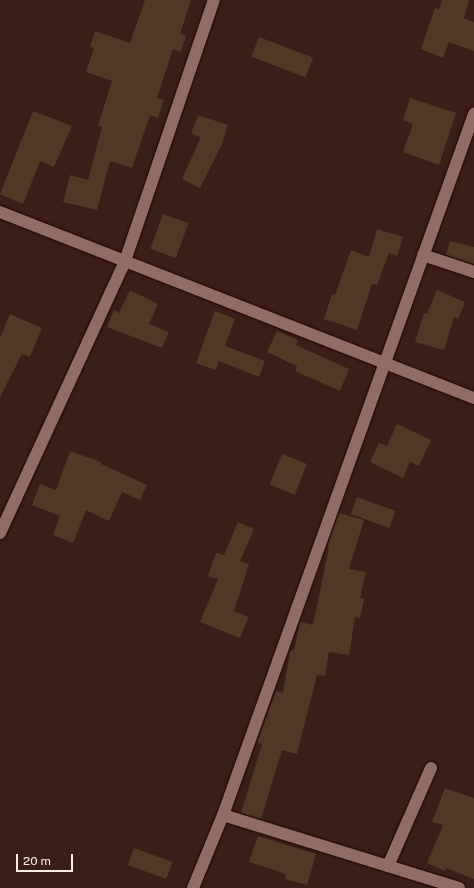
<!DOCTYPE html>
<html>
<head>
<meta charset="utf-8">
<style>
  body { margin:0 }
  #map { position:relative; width:474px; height:888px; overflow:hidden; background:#3b1e17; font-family:"Public Sans",sans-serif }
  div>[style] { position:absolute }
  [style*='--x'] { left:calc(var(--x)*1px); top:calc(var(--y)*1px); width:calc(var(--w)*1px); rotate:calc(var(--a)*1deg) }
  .building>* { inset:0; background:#533825; transform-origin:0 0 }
  .roads { filter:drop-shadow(0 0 1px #210603) drop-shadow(0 0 1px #210603) }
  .minor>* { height:12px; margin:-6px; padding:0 6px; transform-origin:6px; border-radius:6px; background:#906c64 }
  span { translate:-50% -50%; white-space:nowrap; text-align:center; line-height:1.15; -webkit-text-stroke:4px #3b1e17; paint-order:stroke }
  .scale { position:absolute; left:16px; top:854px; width:57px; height:18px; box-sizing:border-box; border:2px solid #fdece8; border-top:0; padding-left:5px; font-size:12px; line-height:14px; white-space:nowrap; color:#fdece8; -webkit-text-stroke:3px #3b1e17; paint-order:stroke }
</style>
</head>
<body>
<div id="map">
  <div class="building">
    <i style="clip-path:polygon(145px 0,191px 0,180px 34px,186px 36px,181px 52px,173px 49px,157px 98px,164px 100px,158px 118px,150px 115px,132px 168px,110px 161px,97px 210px,63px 202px,70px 175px,88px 180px,102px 127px,98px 126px,112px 81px,86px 72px,94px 48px,90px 47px,95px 31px,130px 43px)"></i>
    <i style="clip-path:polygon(442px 0,469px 0,464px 18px,474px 22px,474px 51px,449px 42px,443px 58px,421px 49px,435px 8px,439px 9px)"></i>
    <i style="left:259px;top:37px;width:58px;height:21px;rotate:21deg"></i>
    <i style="clip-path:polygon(410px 98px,456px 113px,439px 165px,403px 152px,413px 124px,403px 120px)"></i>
    <i style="clip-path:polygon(33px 111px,72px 126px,54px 167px,40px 161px,23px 204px,0 194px)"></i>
    <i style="clip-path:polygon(198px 115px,228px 125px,222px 144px,200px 188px,182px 179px,201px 137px,191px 134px)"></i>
    <i style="left:163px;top:214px;width:27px;height:37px;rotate:20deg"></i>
    <i style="clip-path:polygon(377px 229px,403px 237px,397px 256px,389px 253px,377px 285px,372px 284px,357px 330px,324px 319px,332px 294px,335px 295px,351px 250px,369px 257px)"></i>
    <i style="clip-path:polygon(450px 241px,474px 247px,474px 264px,446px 255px)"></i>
    <i style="clip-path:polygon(130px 290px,158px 304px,149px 324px,169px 332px,162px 348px,107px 327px,114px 310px,119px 313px)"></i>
    <i style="clip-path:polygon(437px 290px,465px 302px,458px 319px,454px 317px,444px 350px,415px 342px,424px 313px,427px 314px)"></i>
    <i style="clip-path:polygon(215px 311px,235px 319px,225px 346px,265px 361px,259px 377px,219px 361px,216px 370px,196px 363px)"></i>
    <i style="clip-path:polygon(10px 314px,42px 328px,30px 357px,22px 354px,0 397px,0 338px)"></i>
    <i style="clip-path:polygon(277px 331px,298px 340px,296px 345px,349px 369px,340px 391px,295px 371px,297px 366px,267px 352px)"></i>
    <i style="clip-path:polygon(397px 424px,431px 440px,419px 466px,410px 462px,403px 478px,370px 462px,379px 443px,387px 446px)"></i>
    <i style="clip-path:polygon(70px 451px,101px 462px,101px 464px,147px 485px,140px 500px,122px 492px,109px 521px,86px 510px,73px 543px,53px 535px,60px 516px,32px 505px,40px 484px,56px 490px)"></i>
    <i style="left:282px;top:454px;width:27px;height:33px;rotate:22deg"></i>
    <i style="left:357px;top:497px;width:41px;height:18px;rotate:20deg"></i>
    <i style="clip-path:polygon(339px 513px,364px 520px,349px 569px,366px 572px,360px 598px,364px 599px,360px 618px,355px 617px,349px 655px,329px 652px,325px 676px,317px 675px,297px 754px,282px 750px,261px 819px,241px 813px,262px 744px,257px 743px,276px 691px,283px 693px,290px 651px,294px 650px,300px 622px,313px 625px,329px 547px,327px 547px)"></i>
    <i style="clip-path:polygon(238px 522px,254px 529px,240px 561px,249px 564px,234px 611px,249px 617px,240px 638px,200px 622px,218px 579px,208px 576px,216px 553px,224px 555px)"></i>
    <i style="clip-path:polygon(445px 788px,474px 798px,474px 879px,446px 868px,445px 871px,427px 863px,443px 825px,432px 822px)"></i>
    <i style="clip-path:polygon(258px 836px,316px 854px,307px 885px,285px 879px,286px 874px,249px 862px)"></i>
    <i style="left:134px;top:848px;width:41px;height:18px;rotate:20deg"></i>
  </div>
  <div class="roads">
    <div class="minor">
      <i style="--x:0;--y:212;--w:509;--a:21.43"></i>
      <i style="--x:423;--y:255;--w:54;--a:18.4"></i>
      <i style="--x:0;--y:533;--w:299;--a:-65.3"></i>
      <i style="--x:125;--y:261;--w:276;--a:-71.2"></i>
      <i style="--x:223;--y:815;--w:247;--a:17.2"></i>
      <i style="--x:388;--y:866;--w:107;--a:-66.3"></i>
      <i style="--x:193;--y:888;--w:79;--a:-67.7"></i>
      <i style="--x:223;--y:815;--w:745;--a:-70.3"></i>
    </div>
  </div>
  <div class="scale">20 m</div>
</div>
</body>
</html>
